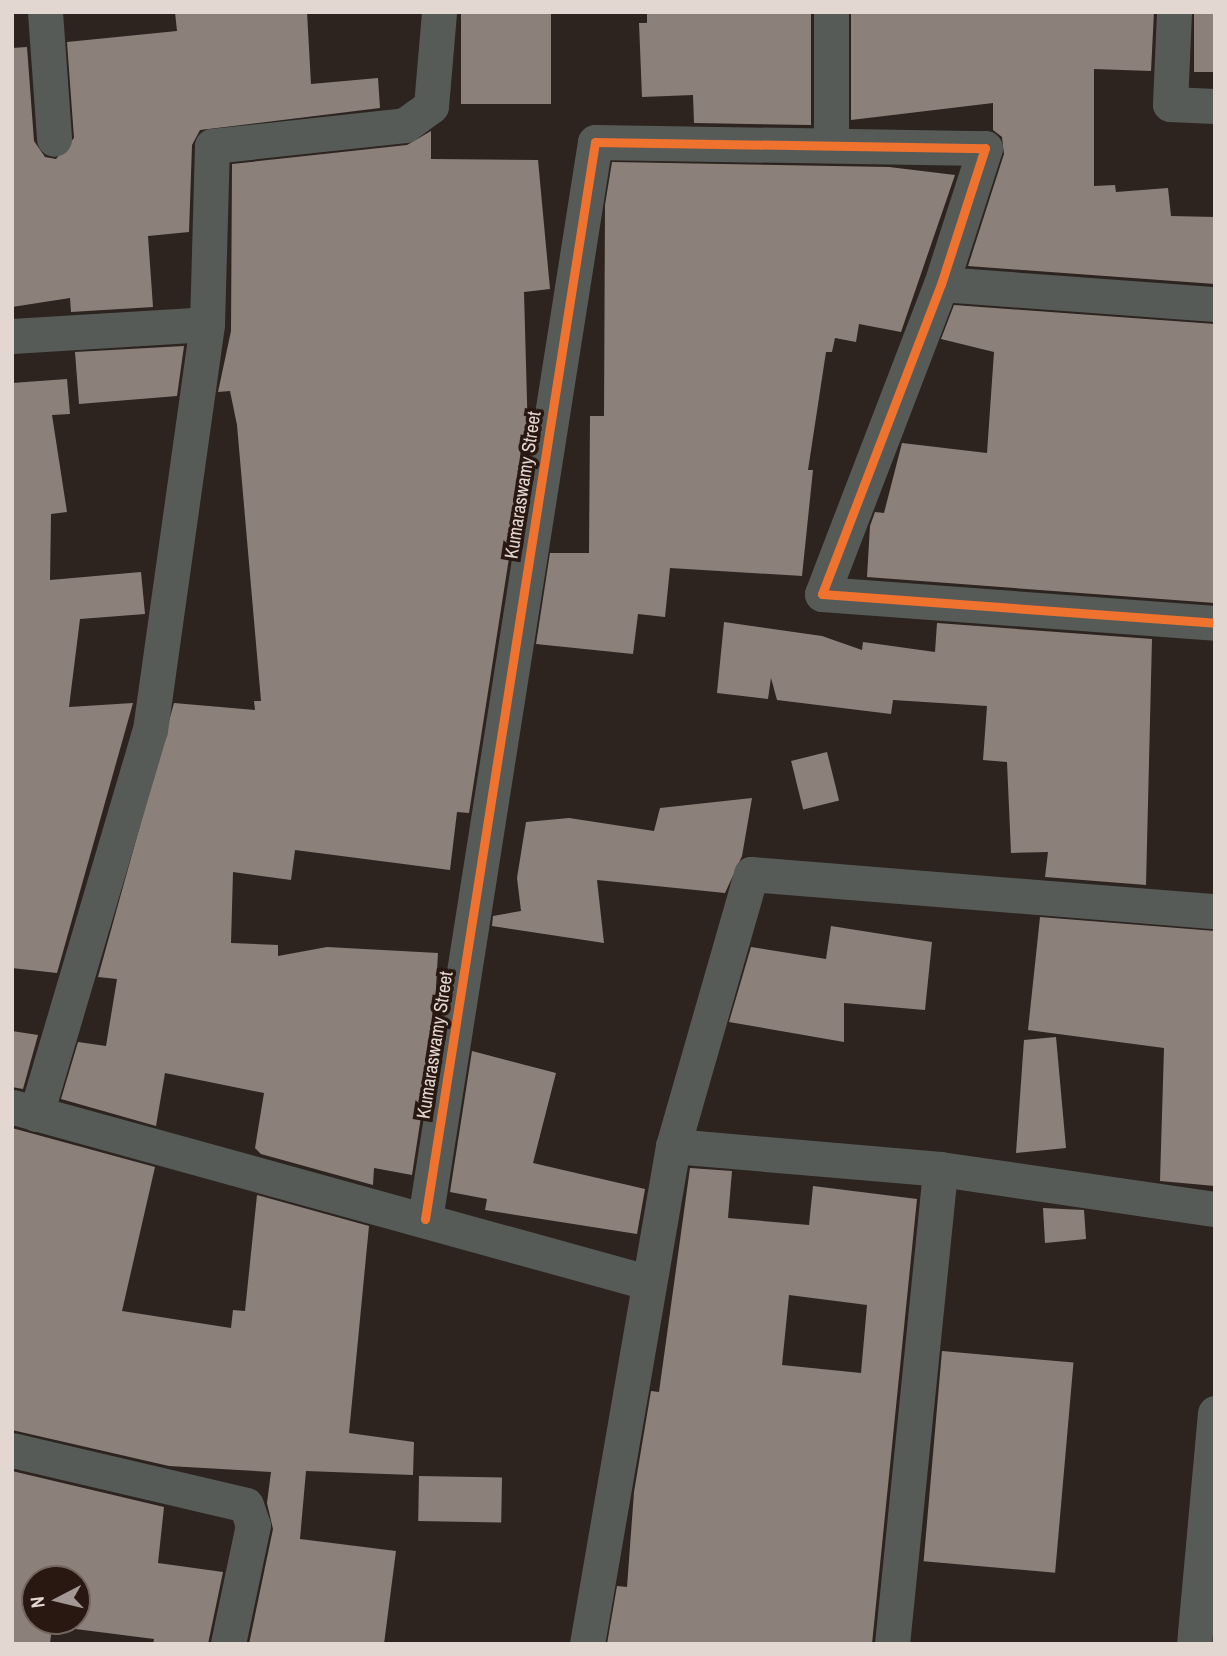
<!DOCTYPE html>
<html>
<head>
<meta charset="utf-8">
<style>
  body { margin:0 }
  #map { position:relative; width:1227px; height:1656px; overflow:hidden; background:#2d2420; font-family:"Archivo Narrow",sans-serif }
  div>[style] { position:absolute }
  [style*='--x'] { left:calc(var(--x)*1px); top:calc(var(--y)*1px); width:calc(var(--w)*1px); rotate:calc(var(--a)*1deg) }
  .building>* { inset:0; background:#8c807b; transform-origin:0 0 }
  .minor>* { height:35px; margin:-17.5px; padding:0 17.5px; transform-origin:17.5px; border-radius:17.5px; background:#575b58 }
  .cycleway>* { height:9px; margin:-4.5px; padding:0 4.5px; transform-origin:4.5px; border-radius:4.5px; background:#ef722f }
  span { translate:-50% -50%; white-space:nowrap; text-align:center; line-height:1.15; -webkit-text-stroke:7px #291811; paint-order:stroke }
  .street-label { font-size:19px; color:#e3d7d2 }
  .frame { position:absolute; inset:0; border:14px solid #e3d7d2; pointer-events:none }
  .north { position:absolute; left:21px; top:1565px; width:70px; height:70px; box-sizing:border-box; background:#291811; border:2px solid #73645e; border-radius:50%; rotate:263deg; font-size:19px; font-weight:700; line-height:28px; text-align:center; color:#e3d7d2 }
  .north::after { content:''; display:block; margin:auto; width:24px; height:32px; background:#a39894; clip-path:polygon(50% 0,100% 100%,50% 72%,0 100%) }
</style>
</head>
<body>
<div id="map">
  <div class="building">
    <i style="clip-path:polygon(175px 12px,307px 12px,311px 84px,378px 78px,380px 108px,200px 130px,192px 145px,189px 232px,148px 236px,153px 307px,71px 312px,70px 298px,12px 307px,12px 48px,27px 47px,34px 141px,45px 157px,56px 159px,74px 138px,67px 42px,177px 31px)"></i>
    <i style="left:461px;top:12px;width:90px;height:92px"></i>
    <i style="clip-path:polygon(647px 12px,811px 12px,811px 125px,694px 123px,693px 95px,642px 97px,639px 23px,647px 23px)"></i>
    <i style="clip-path:polygon(851px 12px,1154px 12px,1151px 71px,1094px 69px,1094px 186px,1115px 185px,1116px 192px,1168px 188px,1171px 216px,1215px 217px,1215px 284px,968px 266px,1004px 154px,1002px 137px,993px 130px,993px 103px,851px 120px)"></i>
    <i style="left:1194px;top:12px;width:21px;height:60px"></i>
    <i style="clip-path:polygon(431px 131px,431px 159px,538px 160px,550px 289px,524px 292px,528px 437px,469px 813px,457px 812px,450px 870px,295px 850px,291px 880px,233px 872px,231px 943px,278px 945px,278px 956px,327px 947px,438px 953px,433px 1039px,412px 1175px,374px 1168px,373px 1185px,261px 1154px,255px 1148px,264px 1093px,165px 1073px,156px 1126px,61px 1099px,78px 1042px,106px 1046px,117px 979px,98px 977px,174px 703px,255px 710px,254px 701px,261px 701px,237px 425px,230px 391px,218px 392px,231px 331px,232px 164px,407px 145px)"></i>
    <i style="clip-path:polygon(612px 162px,889px 167px,955px 175px,901px 332px,859px 324px,856px 342px,835px 338px,832px 352px,826px 352px,808px 470px,813px 470px,802px 576px,670px 568px,665px 617px,638px 614px,633px 654px,536px 644px,550px 553px,589px 553px,590px 416px,604px 416px,605px 205px)"></i>
    <i style="clip-path:polygon(954px 305px,1215px 324px,1215px 603px,867px 577px,870px 526px,875px 512px,884px 513px,902px 443px,987px 453px,994px 352px,941px 339px)"></i>
    <i style="clip-path:polygon(184px 346px,177px 396px,79px 404px,75px 352px)"></i>
    <i style="clip-path:polygon(67px 379px,70px 414px,52px 415px,67px 512px,51px 514px,50px 580px,141px 572px,145px 614px,80px 619px,69px 707px,133px 703px,57px 973px,12px 968px,12px 383px)"></i>
    <i style="clip-path:polygon(724px 622px,822px 636px,862px 650px,863px 642px,935px 652px,937px 623px,1152px 639px,1146px 885px,1045px 877px,1048px 852px,1011px 853px,1007px 762px,983px 760px,987px 706px,893px 700px,891px 714px,777px 700px,771px 678px,768px 699px,717px 693px)"></i>
    <i style="left:827px;top:752px;width:50px;height:37px;rotate:76deg"></i>
    <i style="clip-path:polygon(752px 798px,742px 856px,725px 893px,597px 880px,604px 943px,492px 926px,493px 916px,521px 911px,517px 878px,526px 822px,569px 818px,654px 831px,660px 808px)"></i>
    <i style="clip-path:polygon(1040px 917px,1215px 931px,1215px 1186px,1160px 1181px,1164px 1048px,1028px 1030px)"></i>
    <i style="clip-path:polygon(831px 926px,932px 942px,925px 1010px,844px 1003px,844px 1042px,729px 1022px,751px 947px,826px 959px)"></i>
    <i style="clip-path:polygon(12px 1031px,38px 1035px,23px 1089px,12px 1087px)"></i>
    <i style="clip-path:polygon(1056px 1037px,1066px 1148px,1016px 1153px,1024px 1040px)"></i>
    <i style="clip-path:polygon(472px 1051px,556px 1073px,533px 1163px,645px 1189px,637px 1234px,485px 1210px,487px 1199px,450px 1192px)"></i>
    <i style="clip-path:polygon(12px 1128px,155px 1167px,122px 1311px,231px 1328px,233px 1310px,245px 1311px,257px 1195px,369px 1226px,349px 1433px,414px 1442px,413px 1475px,306px 1471px,300px 1539px,396px 1551px,384px 1644px,249px 1644px,273px 1529px,267px 1503px,271px 1472px,169px 1466px,12px 1430px)"></i>
    <i style="clip-path:polygon(evenodd,690px 1168px,732px 1171px,728px 1218px,809px 1225px,813px 1186px,917px 1199px,872px 1644px,607px 1644px,617px 1586px,627px 1587px,634px 1492px,651px 1391px,659px 1392px,690px 1168px,789px 1295px,867px 1305px,861px 1373px,782px 1365px,789px 1295px)"></i>
    <i style="clip-path:polygon(1043px 1208px,1084px 1210px,1086px 1239px,1045px 1243px)"></i>
    <i style="left:942px;top:1351px;width:132px;height:211px;rotate:5deg"></i>
    <i style="clip-path:polygon(evenodd,12px 1471px,164px 1507px,158px 1563px,223px 1572px,208px 1644px,153px 1644px,154px 1639px,52px 1626px,50px 1644px,12px 1644px,12px 1471px,35px 1579px,77px 1579px,77px 1621px,35px 1621px,35px 1579px)"></i>
    <i style="left:419px;top:1476px;width:83px;height:45px;rotate:1deg"></i>
  </div>
  <div class="minor">
    <i style="--x:45;--y:12;--w:127;--a:85.9"></i>
    <i style="--x:1174;--y:12;--w:92;--a:92.5"></i>
    <i style="--x:1170;--y:104;--w:45;--a:2.5"></i>
    <i style="--x:831;--y:145;--w:133;--a:-90"></i>
    <i style="--x:941;--y:284;--w:275;--a:4.2"></i>
    <i style="--x:12;--y:336;--w:195;--a:-3.5"></i>
    <i style="--x:13;--y:1107;--w:658;--a:15.43"></i>
    <i style="--x:36;--y:1114;--w:401;--a:-73.5"></i>
    <i style="--x:150;--y:730;--w:410;--a:-82"></i>
    <i style="--x:207;--y:324;--w:178;--a:-88.4"></i>
    <i style="--x:212;--y:146;--w:194;--a:-6.2"></i>
    <i style="--x:405;--y:125;--w:32;--a:-36"></i>
    <i style="--x:431;--y:106;--w:94;--a:-85.1"></i>
    <i style="--x:673;--y:1146;--w:268;--a:4.9"></i>
    <i style="--x:940;--y:1169;--w:278;--a:8.3"></i>
    <i style="--x:425;--y:1219;--w:1090;--a:-81.03"></i>
    <i style="--x:595;--y:142;--w:390;--a:0.9"></i>
    <i style="--x:985;--y:148;--w:143;--a:107.9"></i>
    <i style="--x:941;--y:284;--w:332;--a:111"></i>
    <i style="--x:822;--y:594;--w:394;--a:4.2"></i>
    <i style="--x:12;--y:1450;--w:240;--a:13.2"></i>
    <i style="--x:246;--y:1505;--w:21;--a:71"></i>
    <i style="--x:253;--y:1525;--w:122;--a:101.9"></i>
    <i style="--x:587;--y:1644;--w:505;--a:-80.2"></i>
    <i style="--x:673;--y:1146;--w:283;--a:-74"></i>
    <i style="--x:751;--y:874;--w:465;--a:4.6"></i>
    <i style="--x:892;--y:1644;--w:477;--a:-84.2"></i>
    <i style="--x:1194;--y:1644;--w:232;--a:-84.8"></i>
  </div>
  <div class="cycleway">
    <i style="--x:425;--y:1219;--w:1090;--a:-81.03"></i>
    <i style="--x:595;--y:142;--w:390;--a:0.9"></i>
    <i style="--x:985;--y:148;--w:143;--a:107.9"></i>
    <i style="--x:941;--y:284;--w:332;--a:111"></i>
    <i style="--x:822;--y:594;--w:394;--a:4.2"></i>
  </div>
  <div class="street-label">
    <span style="left:523px;top:485px;rotate:-81deg">Kumaraswamy Street</span>
    <span style="left:435px;top:1045px;rotate:-81deg">Kumaraswamy Street</span>
  </div>
  <div class="frame"></div>
  <div class="north">N</div>
</div>
</body>
</html>
